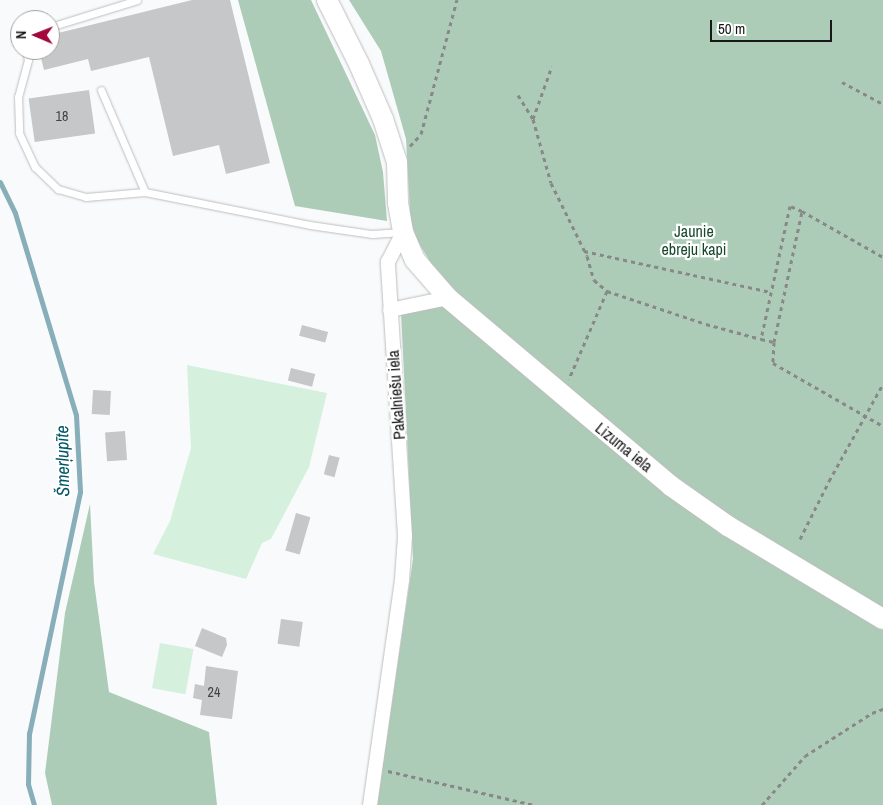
<!DOCTYPE html>
<html>
<head>
<meta charset="utf-8">
<style>
  body { margin:0 }
  #map { position:relative; width:883px; height:805px; overflow:hidden; background:#f9fafb; font-family:"Archivo Narrow",sans-serif }
  div>[style] { position:absolute }
  [style*='--x'] { left:calc(var(--x)*1px); top:calc(var(--y)*1px); width:calc(var(--w)*1px); rotate:calc(var(--a)*1deg) }
  .green>* { inset:0; background:#d5f1dd; transform-origin:0 0 }
  .forest>* { inset:0; background:#adccb7 }
  .stream>* { height:5px; margin:-2.5px; padding:0 2.5px; transform-origin:2.5px; border-radius:2.5px; background:#88afb9 }
  .building>* { inset:0; background:#c6c7c8; transform-origin:0 0 }
  .path>* { height:3px; margin-top:-1.5px; transform-origin:0; background:repeating-linear-gradient(90deg,#888889 0 4px,transparent 0 8px) }
  .roads { filter:drop-shadow(0 0 1px #bdbebf) drop-shadow(0 0 1px #bdbebf) }
  .lane>* { height:7px; margin:-3.5px; padding:0 3.5px; transform-origin:3.5px; border-radius:3.5px; background:#fff }
  .street>* { height:14px; margin:-7px; padding:0 7px; transform-origin:7px; border-radius:7px; background:#fff }
  .secondary>* { height:20px; margin:-10px; padding:0 10px; transform-origin:10px; border-radius:10px; background:#fff }
  span { translate:-50% -50%; white-space:nowrap; text-align:center; line-height:1.15; -webkit-text-stroke:4.5px #fff; paint-order:stroke }
  .number-label { font-size:14px; color:#434344 }
  .number-label span { -webkit-text-stroke-width:0 }
  .park-label { font-size:16px; color:#16492c }
  .street-label { font-size:16px; color:#171718 }
  .water-label { font-size:18px; color:#005766; font-style:italic }
  .north { position:absolute; left:10px; top:10px; width:50px; height:50px; box-sizing:border-box; background:#fff; border:1px solid #a2a2a3; border-radius:50%; rotate:271deg; font-size:14px; font-weight:700; line-height:20px; text-align:center; color:#171718 }
  .north::after { content:''; display:block; margin:auto; width:18px; height:22px; background:#a3073c; clip-path:polygon(50% 0,100% 100%,50% 72%,0 100%) }
  .scale { position:absolute; left:710px; top:20px; width:122px; height:22px; box-sizing:border-box; border:2px solid #171718; border-top:0; padding-left:6px; font-size:15px; line-height:18px; white-space:nowrap; color:#171718; -webkit-text-stroke:4px #fff; paint-order:stroke }
</style>
</head>
<body>
<div id="map">
  <div class="green">
    <i style="clip-path:polygon(187px 365px,327px 393px,309px 467px,271px 539px,262px 543px,246px 579px,153px 554px,170px 521px,191px 448px)"></i>
    <i style="left:160px;top:643px;width:34px;height:46px;rotate:10deg"></i>
  </div>
  <div class="forest">
    <i style="clip-path:polygon(238px 0,311px 0,375px 135px,383px 172px,387px 221px,295px 206px)"></i>
    <i style="clip-path:polygon(349px 0,883px 0,883px 805px,377px 805px,413px 559px,401px 313px,441px 305px,639px 469px,637px 449px,441px 279px,411px 231px,406px 139px,381px 51px)"></i>
    <i style="clip-path:polygon(90px 504px,94px 582px,109px 692px,209px 732px,217px 805px,52px 805px,45px 773px,65px 613px)"></i>
  </div>
  <div class="stream">
    <i style="--x:0;--y:182;--w:34;--a:64"></i>
    <i style="--x:15;--y:213;--w:211;--a:73.2"></i>
    <i style="--x:76;--y:415;--w:77;--a:87"></i>
    <i style="--x:80;--y:492;--w:246;--a:101.9"></i>
    <i style="--x:29;--y:733;--w:51;--a:91.1"></i>
    <i style="--x:28;--y:784;--w:22;--a:74"></i>
  </div>
  <div class="building">
    <i style="clip-path:polygon(192px 0,230px 0,270px 163px,226px 174px,219px 145px,173px 156px,149px 57px,91px 71px,88px 59px,44px 70px,39px 50px,50px 50px,50px 35px)"></i>
    <i style="left:89px;top:90px;width:44px;height:61px;rotate:82deg"></i>
    <i style="left:302px;top:325px;width:27px;height:11px;rotate:15deg"></i>
    <i style="left:291px;top:368px;width:25px;height:13px;rotate:14deg"></i>
    <i style="left:93px;top:390px;width:18px;height:24px;rotate:3deg"></i>
    <i style="left:125px;top:431px;width:29px;height:20px;rotate:86deg"></i>
    <i style="left:329px;top:455px;width:11px;height:20px;rotate:15deg"></i>
    <i style="left:296px;top:513px;width:15px;height:39px;rotate:16deg"></i>
    <i style="left:281px;top:619px;width:22px;height:25px;rotate:8deg"></i>
    <i style="clip-path:polygon(202px 628px,226px 638px,227px 645px,222px 657px,195px 646px)"></i>
    <i style="clip-path:polygon(206px 666px,238px 671px,232px 719px,200px 715px,202px 700px,193px 698px,195px 684px,204px 686px)"></i>
  </div>
  <div class="path">
    <i style="--x:842;--y:82;--w:47;--a:28.2"></i>
    <i style="--x:518;--y:95;--w:28;--a:58"></i>
    <i style="--x:533;--y:119;--w:56;--a:-70.3"></i>
    <i style="--x:533;--y:119;--w:66;--a:74.3"></i>
    <i style="--x:551;--y:183;--w:81;--a:63.7"></i>
    <i style="--x:587;--y:256;--w:25;--a:74"></i>
    <i style="--x:594;--y:280;--w:17;--a:40"></i>
    <i style="--x:607;--y:291;--w:96;--a:113.4"></i>
    <i style="--x:410;--y:146;--w:16;--a:-47"></i>
    <i style="--x:421;--y:134;--w:139;--a:-75"></i>
    <i style="--x:802;--y:211;--w:13;--a:-157"></i>
    <i style="--x:790;--y:206;--w:136;--a:102.3"></i>
    <i style="--x:761;--y:339;--w:13;--a:13"></i>
    <i style="--x:774;--y:342;--w:21;--a:93"></i>
    <i style="--x:773;--y:363;--w:127;--a:29.8"></i>
    <i style="--x:584;--y:251;--w:191;--a:12.4"></i>
    <i style="--x:607;--y:291;--w:104;--a:18.4"></i>
    <i style="--x:706;--y:324;--w:57;--a:15.3"></i>
    <i style="--x:774;--y:342;--w:134;--a:-77.9"></i>
    <i style="--x:802;--y:211;--w:93;--a:29.6"></i>
    <i style="--x:800;--y:539;--w:65;--a:-63.4"></i>
    <i style="--x:829;--y:481;--w:111;--a:-60.9"></i>
    <i style="--x:388;--y:771;--w:150;--a:13.1"></i>
    <i style="--x:762;--y:805;--w:65;--a:-48.7"></i>
    <i style="--x:805;--y:756;--w:80;--a:-32.7"></i>
    <i style="--x:872;--y:713;--w:12;--a:-20"></i>
  </div>
  <div class="roads">
    <div class="lane">
      <i style="--x:50;--y:27;--w:91;--a:-17.2"></i>
      <i style="--x:26;--y:50;--w:10;--a:79"></i>
      <i style="--x:28;--y:60;--w:38;--a:105"></i>
      <i style="--x:18;--y:97;--w:36;--a:88"></i>
      <i style="--x:19;--y:133;--w:38;--a:65"></i>
      <i style="--x:35;--y:167;--w:32;--a:44"></i>
      <i style="--x:58;--y:189;--w:29;--a:16"></i>
      <i style="--x:86;--y:197;--w:59;--a:-4.8"></i>
      <i style="--x:145;--y:192;--w:168;--a:11.3"></i>
      <i style="--x:310;--y:225;--w:63;--a:8.3"></i>
      <i style="--x:372;--y:234;--w:30;--a:-4"></i>
      <i style="--x:101;--y:90;--w:111;--a:66.7"></i>
    </div>
    <div class="street">
      <i style="--x:390;--y:310;--w:59;--a:-11.7"></i>
      <i style="--x:370;--y:805;--w:227;--a:-81.9"></i>
      <i style="--x:402;--y:580;--w:44;--a:-86.1"></i>
      <i style="--x:405;--y:536;--w:275;--a:-93.6"></i>
      <i style="--x:388;--y:262;--w:34;--a:-63"></i>
    </div>
    <div class="secondary">
      <i style="--x:327;--y:0;--w:72;--a:63.4"></i>
      <i style="--x:359;--y:64;--w:60;--a:66.4"></i>
      <i style="--x:383;--y:119;--w:45;--a:72"></i>
      <i style="--x:397;--y:162;--w:41;--a:88.6"></i>
      <i style="--x:398;--y:203;--w:29;--a:80"></i>
      <i style="--x:403;--y:232;--w:30;--a:67"></i>
      <i style="--x:415;--y:260;--w:50;--a:49"></i>
      <i style="--x:448;--y:298;--w:292;--a:40.1"></i>
      <i style="--x:671;--y:486;--w:70;--a:35.1"></i>
      <i style="--x:728;--y:526;--w:181;--a:31"></i>
    </div>
  </div>
  <div class="number-label">
    <span style="left:62px;top:116px">18</span>
    <span style="left:214px;top:692px">24</span>
  </div>
  <div class="park-label">
    <span style="left:694px;top:240px">Jaunie<br>ebreju kapi</span>
  </div>
  <div class="street-label">
    <span style="left:396px;top:395px;rotate:-94deg">Pakalniešu iela</span>
    <span style="left:624px;top:447px;rotate:39deg">Lizuma iela</span>
  </div>
  <div class="water-label">
    <span style="left:63px;top:461px;rotate:-91deg">Šmerļupīte</span>
  </div>
  <div class="north">N</div>
  <div class="scale">50 m</div>
</div>
</body>
</html>
